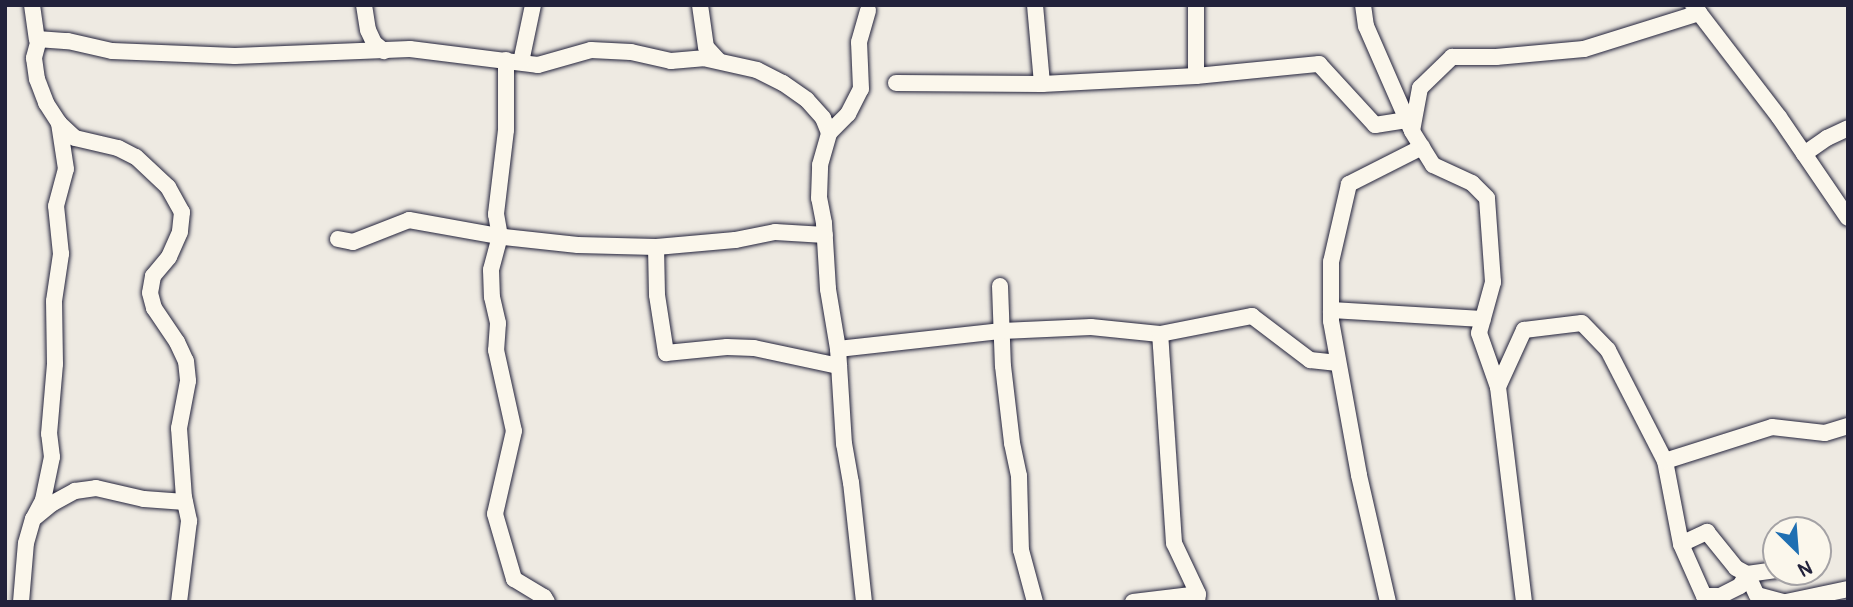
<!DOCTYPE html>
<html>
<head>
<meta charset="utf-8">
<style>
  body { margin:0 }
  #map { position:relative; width:1853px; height:607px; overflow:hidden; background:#eeeae2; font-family:Pangolin,sans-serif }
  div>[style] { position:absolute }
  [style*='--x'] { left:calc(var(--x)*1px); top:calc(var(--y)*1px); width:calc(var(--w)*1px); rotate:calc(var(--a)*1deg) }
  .roads { filter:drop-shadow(0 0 2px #22223b) drop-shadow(0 0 2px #22223b) }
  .minor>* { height:16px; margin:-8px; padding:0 8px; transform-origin:8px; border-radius:8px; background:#fbf7ec }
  span { translate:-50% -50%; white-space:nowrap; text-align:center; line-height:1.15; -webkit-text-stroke:5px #fbf7ec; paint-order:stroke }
  .frame { position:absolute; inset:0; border:7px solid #22223b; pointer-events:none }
  .north { position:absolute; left:1762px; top:516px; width:70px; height:70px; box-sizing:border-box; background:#fbf7ec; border:2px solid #a4a2a5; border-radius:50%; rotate:155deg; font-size:19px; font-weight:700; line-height:28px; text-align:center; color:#22223b }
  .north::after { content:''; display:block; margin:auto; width:24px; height:32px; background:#1f6fb2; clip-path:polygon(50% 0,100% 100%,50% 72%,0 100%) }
</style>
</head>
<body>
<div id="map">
  <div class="roads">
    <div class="minor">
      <i style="--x:32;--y:5;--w:34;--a:82"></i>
      <i style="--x:37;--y:39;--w:31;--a:4"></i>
      <i style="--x:68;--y:41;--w:45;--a:12.8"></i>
      <i style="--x:112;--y:51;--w:123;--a:2.3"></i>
      <i style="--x:235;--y:56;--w:175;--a:-2.3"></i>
      <i style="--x:410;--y:49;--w:129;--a:7.1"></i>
      <i style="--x:538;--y:65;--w:55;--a:-15.8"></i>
      <i style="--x:591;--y:50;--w:40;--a:2.9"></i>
      <i style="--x:631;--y:52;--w:41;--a:12.7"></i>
      <i style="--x:671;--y:61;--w:32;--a:-5"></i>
      <i style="--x:703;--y:58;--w:55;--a:12.5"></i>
      <i style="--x:757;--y:70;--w:29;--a:27"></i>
      <i style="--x:783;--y:83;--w:29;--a:35"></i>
      <i style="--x:807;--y:100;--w:24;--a:48"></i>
      <i style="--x:823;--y:118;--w:16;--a:68"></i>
      <i style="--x:364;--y:5;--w:25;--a:81"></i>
      <i style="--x:368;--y:30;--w:14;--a:65"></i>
      <i style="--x:374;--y:43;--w:13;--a:39"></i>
      <i style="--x:700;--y:5;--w:42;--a:81.9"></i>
      <i style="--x:706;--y:47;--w:19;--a:47"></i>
      <i style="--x:1035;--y:5;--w:79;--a:84.9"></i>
      <i style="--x:1196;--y:5;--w:71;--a:90"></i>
      <i style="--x:1196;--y:76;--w:124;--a:-5.6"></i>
      <i style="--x:1319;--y:64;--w:83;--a:47.4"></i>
      <i style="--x:1375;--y:125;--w:32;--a:-9"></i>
      <i style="--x:1363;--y:5;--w:21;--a:82"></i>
      <i style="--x:1366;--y:26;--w:112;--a:66.4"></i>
      <i style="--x:1693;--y:5;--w:141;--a:52.5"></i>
      <i style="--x:1779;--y:117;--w:122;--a:55.7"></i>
      <i style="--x:39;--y:39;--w:20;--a:105"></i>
      <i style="--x:34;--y:58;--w:21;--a:82"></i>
      <i style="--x:37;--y:79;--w:26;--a:69"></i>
      <i style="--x:46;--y:103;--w:24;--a:57"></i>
      <i style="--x:59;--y:123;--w:22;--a:43"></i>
      <i style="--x:75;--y:138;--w:44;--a:13.1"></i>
      <i style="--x:118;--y:148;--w:20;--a:27"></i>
      <i style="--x:136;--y:157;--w:44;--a:43.2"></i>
      <i style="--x:168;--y:187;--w:29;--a:61"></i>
      <i style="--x:182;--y:212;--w:20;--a:96"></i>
      <i style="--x:180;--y:232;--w:27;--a:114"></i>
      <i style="--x:169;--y:257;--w:25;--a:130"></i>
      <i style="--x:153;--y:276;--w:17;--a:100"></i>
      <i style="--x:150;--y:293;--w:16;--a:75"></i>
      <i style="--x:154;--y:308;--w:41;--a:55.9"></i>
      <i style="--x:177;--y:342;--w:21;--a:65"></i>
      <i style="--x:186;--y:361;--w:20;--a:84"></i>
      <i style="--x:188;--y:381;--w:48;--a:100.8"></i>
      <i style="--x:179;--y:428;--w:69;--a:85.9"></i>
      <i style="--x:184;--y:497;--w:25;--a:78"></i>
      <i style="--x:189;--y:521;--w:82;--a:97"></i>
      <i style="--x:506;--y:60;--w:70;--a:90"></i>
      <i style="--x:506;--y:130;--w:85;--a:96.8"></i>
      <i style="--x:496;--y:214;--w:22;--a:80"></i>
      <i style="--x:500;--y:236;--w:35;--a:105"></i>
      <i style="--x:491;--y:270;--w:27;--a:88"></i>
      <i style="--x:492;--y:297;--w:27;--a:77"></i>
      <i style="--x:498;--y:323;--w:27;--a:94"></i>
      <i style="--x:496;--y:350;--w:83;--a:77.5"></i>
      <i style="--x:514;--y:431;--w:85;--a:102.9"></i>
      <i style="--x:495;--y:514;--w:68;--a:73.7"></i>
      <i style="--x:514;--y:579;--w:35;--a:31"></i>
      <i style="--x:544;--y:597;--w:6;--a:59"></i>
      <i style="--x:521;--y:62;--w:58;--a:-78.1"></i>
      <i style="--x:896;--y:83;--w:146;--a:0.4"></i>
      <i style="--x:1042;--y:84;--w:154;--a:-3"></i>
      <i style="--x:1804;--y:154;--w:28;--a:-35"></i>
      <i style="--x:1827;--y:138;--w:23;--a:-25"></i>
      <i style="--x:825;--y:235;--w:50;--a:-176.6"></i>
      <i style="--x:775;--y:232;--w:41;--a:168.7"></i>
      <i style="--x:735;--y:240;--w:79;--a:174.9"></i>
      <i style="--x:656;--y:247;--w:48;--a:88.8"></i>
      <i style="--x:657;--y:295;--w:59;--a:81.2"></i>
      <i style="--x:666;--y:353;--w:61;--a:-5.6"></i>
      <i style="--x:727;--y:347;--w:27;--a:2"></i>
      <i style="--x:754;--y:348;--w:87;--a:12"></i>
      <i style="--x:338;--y:239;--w:15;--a:11"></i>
      <i style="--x:353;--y:242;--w:60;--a:-21.4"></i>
      <i style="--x:409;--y:220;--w:97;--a:10.1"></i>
      <i style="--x:504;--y:237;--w:74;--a:6.2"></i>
      <i style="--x:578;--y:245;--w:78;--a:1.5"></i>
      <i style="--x:1000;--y:286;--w:80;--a:87.9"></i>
      <i style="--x:1003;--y:366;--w:78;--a:83.3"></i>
      <i style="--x:1012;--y:443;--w:34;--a:78"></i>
      <i style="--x:1019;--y:476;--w:74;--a:88.5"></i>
      <i style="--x:1021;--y:550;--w:54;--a:74.9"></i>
      <i style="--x:1331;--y:310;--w:152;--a:3.4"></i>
      <i style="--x:838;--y:349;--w:61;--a:-99.5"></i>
      <i style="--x:828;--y:289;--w:66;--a:-93.5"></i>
      <i style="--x:824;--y:223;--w:25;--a:-101"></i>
      <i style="--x:819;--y:198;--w:33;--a:-88"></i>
      <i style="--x:820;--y:165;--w:33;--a:-74"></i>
      <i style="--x:829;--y:133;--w:27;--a:-45"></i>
      <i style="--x:848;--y:114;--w:28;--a:-63"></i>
      <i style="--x:861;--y:89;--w:47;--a:-92.4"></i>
      <i style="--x:859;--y:42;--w:33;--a:-74"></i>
      <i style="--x:1498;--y:387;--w:57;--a:-109.4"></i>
      <i style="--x:1479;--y:333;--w:53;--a:-74.6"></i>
      <i style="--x:1493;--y:282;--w:84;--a:-94.1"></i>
      <i style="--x:1487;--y:198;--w:21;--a:-135"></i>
      <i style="--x:1472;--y:183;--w:43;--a:-155.2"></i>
      <i style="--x:1433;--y:165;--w:40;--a:-122"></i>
      <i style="--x:1412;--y:131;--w:44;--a:-79.5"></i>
      <i style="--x:1420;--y:88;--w:45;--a:-44.1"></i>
      <i style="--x:1452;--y:57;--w:44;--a:0"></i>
      <i style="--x:1496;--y:57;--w:88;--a:-5.2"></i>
      <i style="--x:1584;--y:49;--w:121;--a:-17.4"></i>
      <i style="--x:33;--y:519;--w:21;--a:-62"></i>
      <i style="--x:43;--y:500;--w:44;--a:-78.2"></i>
      <i style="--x:52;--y:457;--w:23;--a:-97"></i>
      <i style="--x:49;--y:434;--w:70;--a:-85.1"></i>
      <i style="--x:55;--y:364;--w:63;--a:-90.9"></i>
      <i style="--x:54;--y:301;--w:48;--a:-81.5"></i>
      <i style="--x:61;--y:254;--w:48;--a:-95.9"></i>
      <i style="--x:56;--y:206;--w:38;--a:-75"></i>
      <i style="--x:66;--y:169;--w:47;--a:-98.7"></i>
      <i style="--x:1681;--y:544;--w:29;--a:-25"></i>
      <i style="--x:1707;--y:532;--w:46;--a:51.1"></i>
      <i style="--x:1736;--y:568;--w:13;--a:29"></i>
      <i style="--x:1747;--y:574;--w:14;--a:120"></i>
      <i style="--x:1740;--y:586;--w:22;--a:153"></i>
      <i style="--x:1720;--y:596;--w:16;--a:180"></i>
      <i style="--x:1704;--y:596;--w:57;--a:-113.9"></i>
      <i style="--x:1681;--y:544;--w:85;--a:-100.9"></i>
      <i style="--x:1665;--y:461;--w:112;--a:-17.6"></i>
      <i style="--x:1772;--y:427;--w:53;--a:6.5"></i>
      <i style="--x:1825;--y:433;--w:24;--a:-17"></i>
      <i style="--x:1776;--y:570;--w:29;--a:172"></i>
      <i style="--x:1747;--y:574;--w:23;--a:65"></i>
      <i style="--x:1757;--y:595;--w:27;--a:15"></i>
      <i style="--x:21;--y:602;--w:59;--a:-85.2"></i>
      <i style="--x:26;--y:543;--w:25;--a:-74"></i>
      <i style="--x:33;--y:519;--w:26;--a:-39"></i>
      <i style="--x:53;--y:503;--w:25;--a:-29"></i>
      <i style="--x:75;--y:491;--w:21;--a:-8"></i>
      <i style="--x:96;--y:488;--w:49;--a:12.9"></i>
      <i style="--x:144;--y:499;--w:41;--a:4.2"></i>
      <i style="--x:864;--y:602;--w:120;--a:-96.2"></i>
      <i style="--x:851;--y:483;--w:40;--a:-100"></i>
      <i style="--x:844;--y:444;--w:95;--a:-93.6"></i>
      <i style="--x:838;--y:349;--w:165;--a:-6.3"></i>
      <i style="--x:1002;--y:331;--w:89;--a:-2.6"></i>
      <i style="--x:1091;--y:327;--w:69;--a:5.8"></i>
      <i style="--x:1133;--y:602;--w:65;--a:-7"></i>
      <i style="--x:1197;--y:602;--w:8;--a:-83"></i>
      <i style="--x:1198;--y:594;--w:56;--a:-115.2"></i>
      <i style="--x:1174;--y:543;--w:209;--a:-93.8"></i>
      <i style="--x:1160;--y:334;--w:94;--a:-11.1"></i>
      <i style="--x:1252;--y:316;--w:73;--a:37.2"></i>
      <i style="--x:1310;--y:360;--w:28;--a:6"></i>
      <i style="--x:1388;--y:602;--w:130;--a:-102.9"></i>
      <i style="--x:1359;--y:475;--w:157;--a:-100.3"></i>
      <i style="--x:1331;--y:321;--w:59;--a:-90"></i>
      <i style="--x:1331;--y:262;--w:80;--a:-77"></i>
      <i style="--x:1349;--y:184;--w:82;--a:-26.9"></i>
      <i style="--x:1524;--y:602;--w:217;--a:-96.9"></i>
      <i style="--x:1498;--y:387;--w:63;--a:-65.5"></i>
      <i style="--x:1524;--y:330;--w:58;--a:-6.9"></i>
      <i style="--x:1582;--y:323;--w:37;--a:46"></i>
      <i style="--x:1608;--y:350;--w:125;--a:62.8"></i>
      <i style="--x:1786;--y:602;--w:63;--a:-11.8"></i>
    </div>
  </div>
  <div class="frame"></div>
  <div class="north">N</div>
</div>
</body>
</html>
